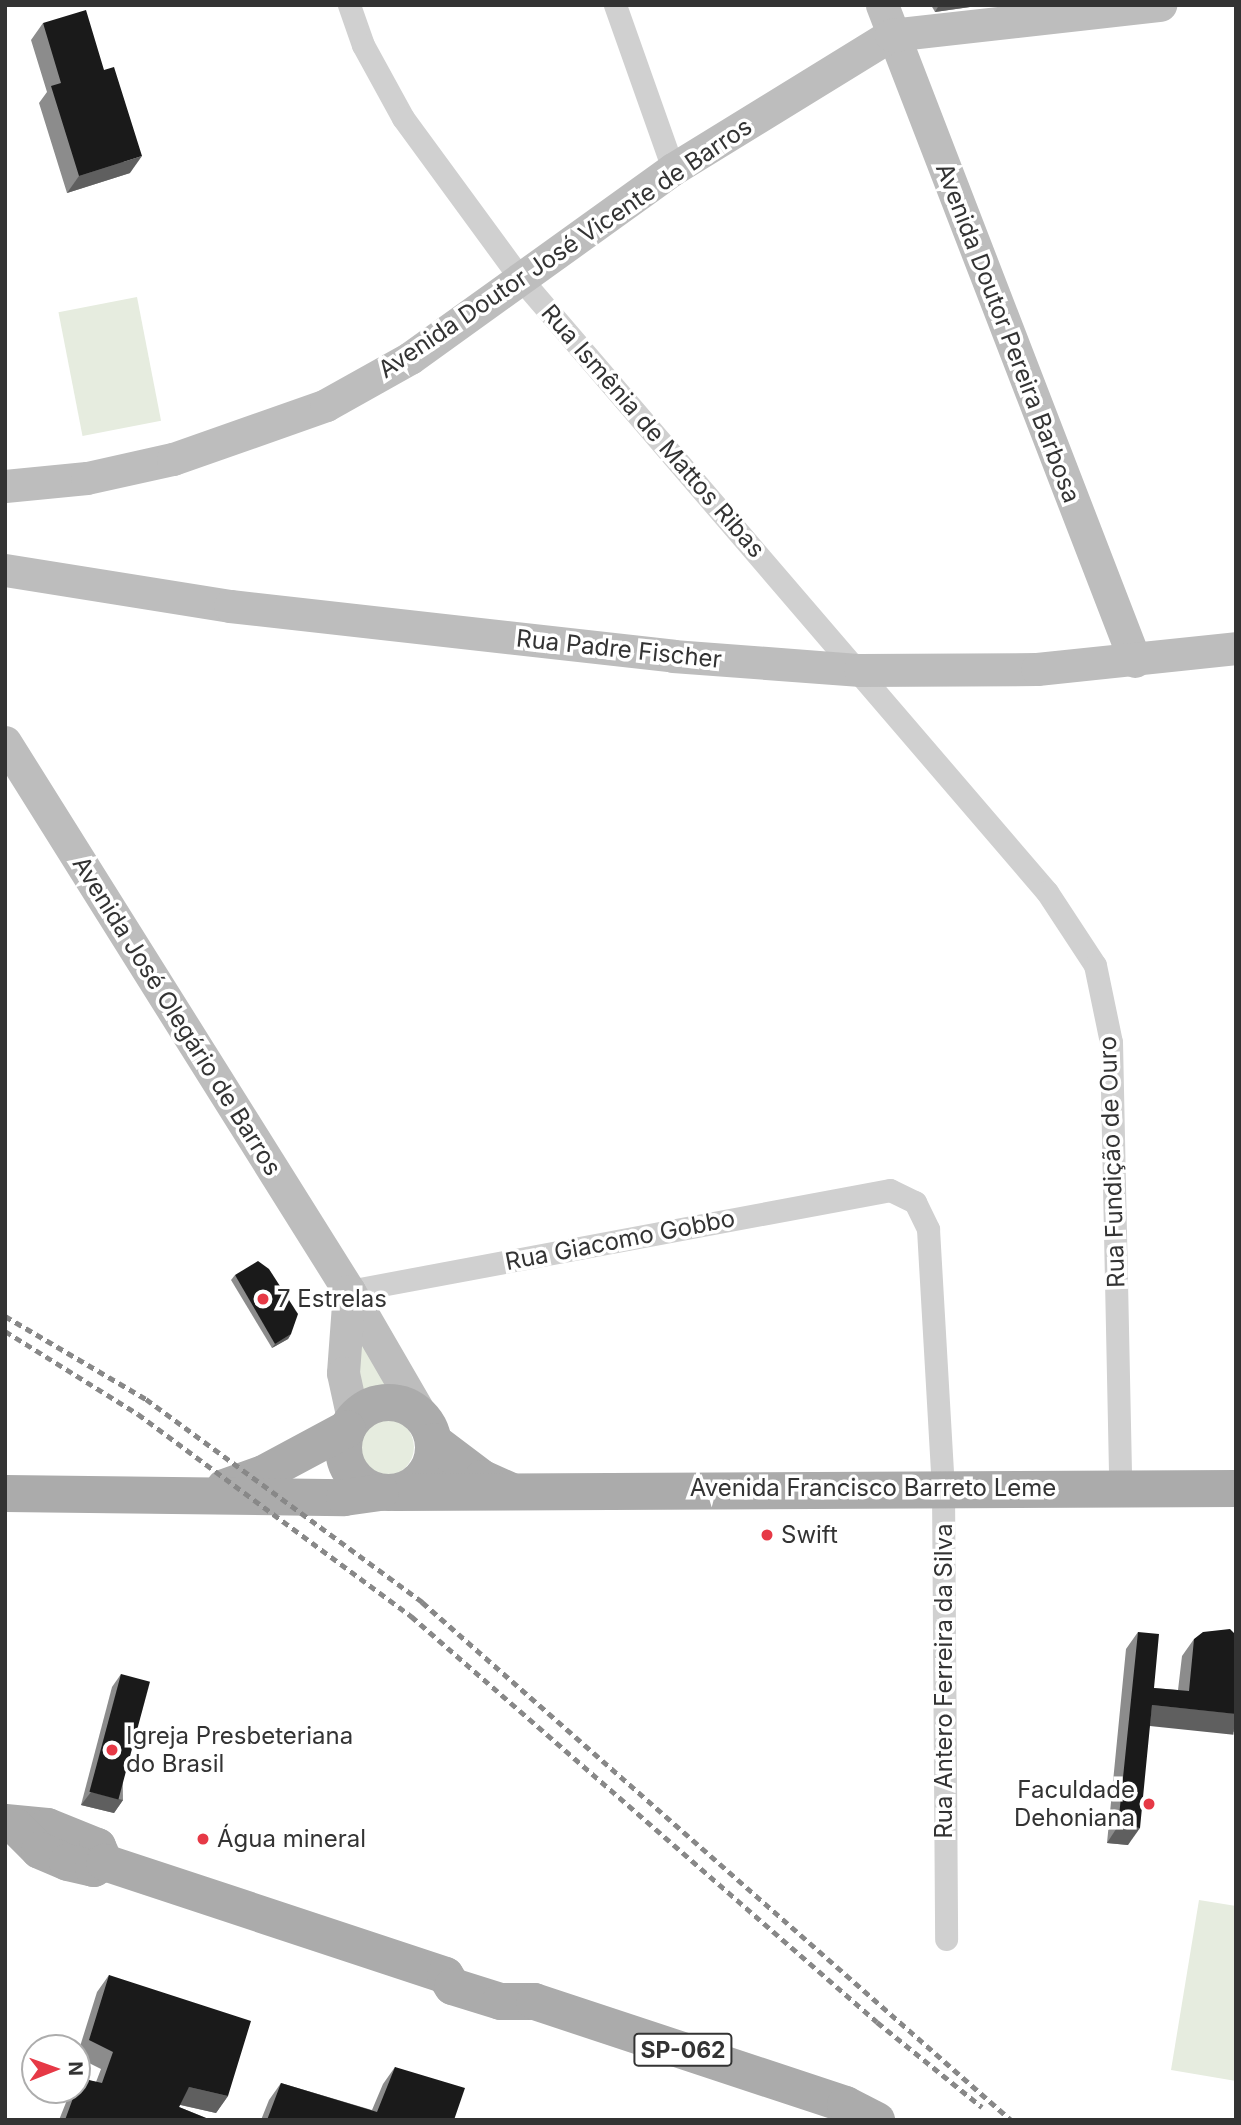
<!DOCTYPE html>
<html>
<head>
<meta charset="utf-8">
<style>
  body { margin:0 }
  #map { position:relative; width:1241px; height:2125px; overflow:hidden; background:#fff; font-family:Inter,sans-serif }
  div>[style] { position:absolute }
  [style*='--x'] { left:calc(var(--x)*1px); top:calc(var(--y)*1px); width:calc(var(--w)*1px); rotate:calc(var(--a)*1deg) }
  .green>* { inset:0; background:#e6ecdf; transform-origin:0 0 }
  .round { border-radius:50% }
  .street>* { height:23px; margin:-11.5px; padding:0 11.5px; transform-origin:11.5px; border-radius:11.5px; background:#d0d0d0 }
  .secondary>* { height:33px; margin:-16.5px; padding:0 16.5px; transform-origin:16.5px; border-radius:16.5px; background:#bdbdbd }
  .primary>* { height:37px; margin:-18.5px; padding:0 18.5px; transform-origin:18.5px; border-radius:18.5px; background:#ababab }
  .primary>.ring { margin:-18.5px; padding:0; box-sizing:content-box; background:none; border:37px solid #ababab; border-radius:50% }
  .rail>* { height:5px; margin-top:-2.5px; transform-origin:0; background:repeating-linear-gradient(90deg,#888 0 7px,transparent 0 12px) }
  .wall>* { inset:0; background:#8c8c8c }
  .shaded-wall>* { inset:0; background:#5f5f5f; transform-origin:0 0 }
  .building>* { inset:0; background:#1a1a1a; transform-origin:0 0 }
  .dots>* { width:19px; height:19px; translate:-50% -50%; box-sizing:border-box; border:4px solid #fff; border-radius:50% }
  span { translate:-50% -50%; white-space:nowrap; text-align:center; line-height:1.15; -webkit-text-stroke:7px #fff; paint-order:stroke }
  .shield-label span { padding:2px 5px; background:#fff; border:2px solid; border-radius:5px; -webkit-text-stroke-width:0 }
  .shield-label { font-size:23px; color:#333; font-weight:700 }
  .street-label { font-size:24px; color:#333 }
  .poi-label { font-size:24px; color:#333 }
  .left { translate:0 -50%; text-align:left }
  .right { translate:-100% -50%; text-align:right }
  .frame { position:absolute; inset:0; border:7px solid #333; pointer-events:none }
  .north { position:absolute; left:21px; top:2034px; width:70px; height:70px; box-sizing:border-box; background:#fff; border:2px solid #adadad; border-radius:50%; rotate:89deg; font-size:19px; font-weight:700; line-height:28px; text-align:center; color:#333 }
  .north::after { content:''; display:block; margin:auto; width:24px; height:32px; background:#e63946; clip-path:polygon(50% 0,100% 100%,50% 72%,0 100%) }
</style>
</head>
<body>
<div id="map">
  <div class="green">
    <i style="left:137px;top:297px;width:126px;height:80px;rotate:79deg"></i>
    <i style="clip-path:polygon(355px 1331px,400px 1395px,352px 1401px)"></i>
    <i class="round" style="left:356px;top:1418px;width:58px;height:58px"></i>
    <i style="clip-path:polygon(1199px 1900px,1236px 1906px,1236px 2081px,1171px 2070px)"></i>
  </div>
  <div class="street">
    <i style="--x:349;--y:5;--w:42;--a:70.7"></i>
    <i style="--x:363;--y:45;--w:83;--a:61.3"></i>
    <i style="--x:403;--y:118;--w:200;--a:53.8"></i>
    <i style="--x:521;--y:279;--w:808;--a:49.37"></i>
    <i style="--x:1047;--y:892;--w:87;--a:56.7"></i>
    <i style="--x:1095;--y:965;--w:79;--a:78.3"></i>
    <i style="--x:1111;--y:1042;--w:444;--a:88.8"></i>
    <i style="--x:615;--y:5;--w:174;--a:70.5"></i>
    <i style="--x:349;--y:1291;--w:550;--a:-10.57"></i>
    <i style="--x:890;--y:1190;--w:28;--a:26"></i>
    <i style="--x:915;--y:1202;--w:30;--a:64"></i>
    <i style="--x:928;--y:1229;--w:260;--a:86.7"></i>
    <i style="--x:943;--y:1489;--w:450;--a:89.6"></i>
  </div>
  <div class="secondary">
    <i style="--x:882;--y:5;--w:703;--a:68.91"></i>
    <i style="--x:5;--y:486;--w:82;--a:-5.6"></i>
    <i style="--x:87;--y:478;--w:88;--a:-12.5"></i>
    <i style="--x:173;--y:459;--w:162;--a:-19.4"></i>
    <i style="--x:326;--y:405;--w:96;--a:-29.2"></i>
    <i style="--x:410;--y:358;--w:324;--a:-35.7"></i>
    <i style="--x:673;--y:169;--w:256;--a:-31.6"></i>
    <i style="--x:891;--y:35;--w:271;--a:-6.4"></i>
    <i style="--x:5;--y:570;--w:228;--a:9.1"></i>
    <i style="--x:230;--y:606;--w:446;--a:6.4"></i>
    <i style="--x:673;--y:656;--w:188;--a:4.3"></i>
    <i style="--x:860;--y:670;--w:177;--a:-0.3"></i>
    <i style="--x:1037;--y:669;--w:200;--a:-6"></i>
    <i style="--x:5;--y:742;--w:648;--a:57.93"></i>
    <i style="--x:349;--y:1291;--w:143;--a:59.9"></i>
    <i style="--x:349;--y:1291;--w:82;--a:94.2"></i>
    <i style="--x:343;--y:1373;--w:47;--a:77.7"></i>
  </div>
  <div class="primary">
    <i class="ring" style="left:343px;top:1402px;width:53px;height:53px"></i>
    <i style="--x:433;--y:1441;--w:61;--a:37.1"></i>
    <i style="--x:482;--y:1478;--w:32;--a:24"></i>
    <i style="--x:224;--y:1487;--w:41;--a:-19.7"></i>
    <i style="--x:263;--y:1473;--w:95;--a:-28.2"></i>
    <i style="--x:394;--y:1492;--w:842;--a:-0.27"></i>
    <i style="--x:5;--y:1493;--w:339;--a:0.7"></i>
    <i style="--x:344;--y:1497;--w:36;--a:-8"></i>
    <i style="--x:5;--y:1822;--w:42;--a:5.4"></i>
    <i style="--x:47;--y:1826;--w:54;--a:21.8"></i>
    <i style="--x:97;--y:1846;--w:17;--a:66"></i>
    <i style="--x:14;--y:1825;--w:35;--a:45"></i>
    <i style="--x:39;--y:1850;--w:30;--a:23"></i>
    <i style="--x:67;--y:1862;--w:27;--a:13"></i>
    <i style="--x:93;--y:1868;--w:13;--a:-29"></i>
    <i style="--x:104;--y:1862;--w:359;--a:18.3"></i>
    <i style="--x:445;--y:1975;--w:13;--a:58"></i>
    <i style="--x:452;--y:1986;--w:50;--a:17.4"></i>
    <i style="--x:500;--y:2001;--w:34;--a:0"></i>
    <i style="--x:534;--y:2001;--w:328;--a:18.3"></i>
    <i style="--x:845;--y:2104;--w:35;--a:27"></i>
  </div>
  <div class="rail">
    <i style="--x:5;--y:1316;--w:164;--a:30.5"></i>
    <i style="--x:146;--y:1399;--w:343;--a:36.3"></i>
    <i style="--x:422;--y:1602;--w:784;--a:41.33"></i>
    <i style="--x:5;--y:1331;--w:157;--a:32"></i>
    <i style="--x:138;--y:1414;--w:340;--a:36.5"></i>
    <i style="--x:411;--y:1616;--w:618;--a:41.06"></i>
    <i style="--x:877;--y:2022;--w:135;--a:39"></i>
  </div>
  <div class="wall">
    <i style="clip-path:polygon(931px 5px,984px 5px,935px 12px)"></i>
    <i style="clip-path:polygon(43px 23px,130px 173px,67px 193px,39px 103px,47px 92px,31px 40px)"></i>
    <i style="clip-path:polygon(235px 1275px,291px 1334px,288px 1339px,272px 1348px,231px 1280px)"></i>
    <i style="clip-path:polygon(1138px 1632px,1154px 1688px,1178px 1690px,1182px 1656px,1194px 1639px,1236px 1699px,1236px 1732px,1150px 1723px,1128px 1845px,1107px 1843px,1126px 1649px)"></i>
    <i style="clip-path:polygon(121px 1674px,123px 1800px,114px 1813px,81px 1805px,112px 1687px)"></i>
    <i style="clip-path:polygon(109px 1975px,228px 2096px,216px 2113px,180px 2105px,179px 2107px,211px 2120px,59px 2120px,69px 2095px,72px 2090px,77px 2090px,77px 2083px,80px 2078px,96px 2082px,101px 2069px,77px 2057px,77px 2056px,97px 1992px)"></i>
    <i style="clip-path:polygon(395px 2067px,454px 2120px,261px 2120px,269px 2100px,281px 2083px,372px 2110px,383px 2084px)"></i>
  </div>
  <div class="shaded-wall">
    <i style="clip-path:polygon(939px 5px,984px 5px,935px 12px)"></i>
    <i style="clip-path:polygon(142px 156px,130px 173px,67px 193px,79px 176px)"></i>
    <i style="clip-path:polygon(291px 1334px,288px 1339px,272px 1348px,275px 1344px)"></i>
    <i style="left:1152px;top:1705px;width:84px;height:21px;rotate:6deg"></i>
    <i style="clip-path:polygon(91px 1792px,123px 1800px,114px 1813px,81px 1805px)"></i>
    <i style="clip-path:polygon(1118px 1826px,1140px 1828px,1128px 1845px,1107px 1843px)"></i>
    <i style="clip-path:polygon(189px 2087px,228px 2096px,216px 2113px,177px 2104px)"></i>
  </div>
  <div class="building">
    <i style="clip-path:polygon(86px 10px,104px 70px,114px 67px,142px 156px,79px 176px,51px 86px,61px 83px,43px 23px)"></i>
    <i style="clip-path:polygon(258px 1261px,269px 1269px,298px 1314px,291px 1334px,275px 1344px,235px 1275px)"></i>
    <i style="clip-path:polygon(1230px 1629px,1236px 1635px,1235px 1699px,1236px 1699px,1236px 1714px,1152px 1705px,1140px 1828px,1118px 1826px,1138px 1632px,1159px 1634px,1154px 1688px,1189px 1691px,1194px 1639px,1203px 1632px)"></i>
    <i style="left:121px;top:1674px;width:30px;height:122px;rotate:15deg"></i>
    <i style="clip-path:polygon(109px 1975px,251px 2021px,228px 2096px,189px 2087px,179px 2107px,211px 2120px,65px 2120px,76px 2090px,77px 2090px,80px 2078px,102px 2083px,113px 2052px,89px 2040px)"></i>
    <i style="clip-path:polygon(395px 2067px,465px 2088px,454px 2120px,267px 2120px,281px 2083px,377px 2112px)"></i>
  </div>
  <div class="dots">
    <i style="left:263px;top:1299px;background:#e63946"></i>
    <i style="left:767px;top:1535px;background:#e63946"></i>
    <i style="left:112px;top:1750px;background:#e63946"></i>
    <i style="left:1149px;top:1804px;background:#e63946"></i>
    <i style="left:203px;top:1839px;background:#e63946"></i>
  </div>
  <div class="shield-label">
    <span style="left:683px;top:2050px">SP-062</span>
  </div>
  <div class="street-label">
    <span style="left:565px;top:248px;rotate:-34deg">Avenida Doutor José Vicente de Barros</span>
    <span style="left:1008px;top:333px;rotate:69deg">Avenida Doutor Pereira Barbosa</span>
    <span style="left:653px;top:431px;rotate:49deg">Rua Ismênia de Mattos Ribas</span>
    <span style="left:619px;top:649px;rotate:6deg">Rua Padre Fischer</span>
    <span style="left:177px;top:1016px;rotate:58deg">Avenida José Olegário de Barros</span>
    <span style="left:1112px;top:1162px;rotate:-92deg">Rua Fundição de Ouro</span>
    <span style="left:620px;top:1240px;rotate:-11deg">Rua Giacomo Gobbo</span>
    <span style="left:873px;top:1488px">Avenida Francisco Barreto Leme</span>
    <span style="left:944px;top:1681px;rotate:-90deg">Rua Antero Ferreira da Silva</span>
  </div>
  <div class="poi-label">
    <span class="left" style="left:277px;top:1299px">7 Estrelas</span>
    <span class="left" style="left:781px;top:1535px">Swift</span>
    <span class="left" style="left:126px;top:1750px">Igreja Presbeteriana<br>do Brasil</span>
    <span class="right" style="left:1135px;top:1804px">Faculdade<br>Dehoniana</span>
    <span class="left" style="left:217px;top:1839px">Água mineral</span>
  </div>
  <div class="frame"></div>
  <div class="north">N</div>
</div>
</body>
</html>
